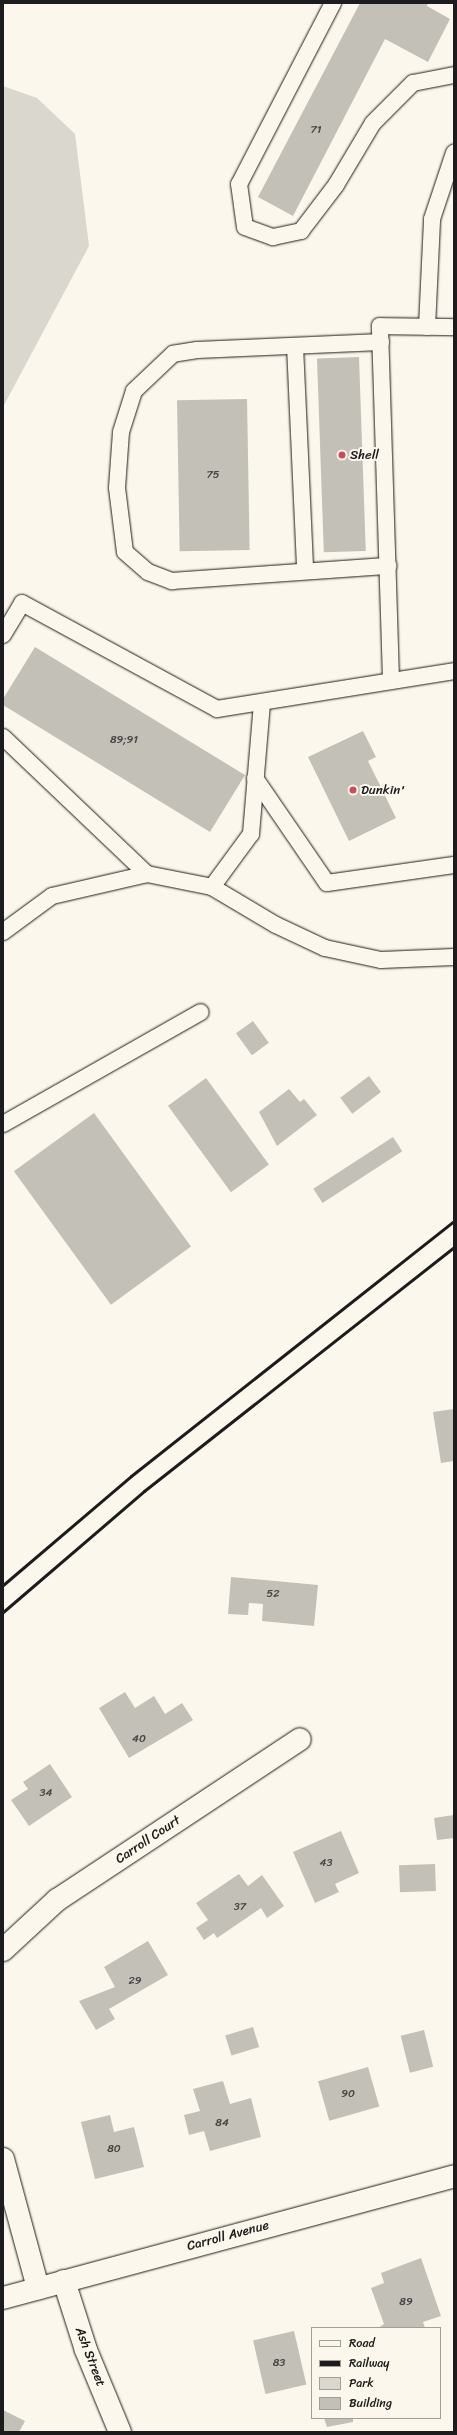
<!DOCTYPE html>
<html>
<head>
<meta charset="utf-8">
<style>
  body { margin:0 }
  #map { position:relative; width:457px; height:2435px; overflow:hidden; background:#fbf7ec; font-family:Sriracha,sans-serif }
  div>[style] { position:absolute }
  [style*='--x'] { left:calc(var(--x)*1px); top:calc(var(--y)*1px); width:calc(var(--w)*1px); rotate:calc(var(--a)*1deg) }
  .green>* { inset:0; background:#dad7ce }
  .building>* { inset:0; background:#c3c0b8; transform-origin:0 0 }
  .roads { filter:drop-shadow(0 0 1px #1c1c1c) drop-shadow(0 0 1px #1c1c1c) }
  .lane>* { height:16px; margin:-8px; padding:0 8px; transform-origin:8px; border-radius:8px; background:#fbf7ec }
  .street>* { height:22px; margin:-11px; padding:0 11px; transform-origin:11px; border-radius:11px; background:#fbf7ec }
  .rail>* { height:3px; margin:-1.5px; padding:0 1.5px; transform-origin:1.5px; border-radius:1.5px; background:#1c1c1c }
  .dots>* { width:11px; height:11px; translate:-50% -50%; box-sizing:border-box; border:2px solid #fbf7ec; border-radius:50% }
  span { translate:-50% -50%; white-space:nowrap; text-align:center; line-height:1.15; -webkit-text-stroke:4px #fbf7ec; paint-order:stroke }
  .number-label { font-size:11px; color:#464543 }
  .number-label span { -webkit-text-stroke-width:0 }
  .poi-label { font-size:13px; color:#1c1c1c }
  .left { translate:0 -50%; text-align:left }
  .street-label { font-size:13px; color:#1c1c1c }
  .frame { position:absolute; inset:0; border:4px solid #1c1c1c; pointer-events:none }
  .legend { position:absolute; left:311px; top:2327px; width:130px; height:92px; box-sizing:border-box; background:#fbf7ec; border:1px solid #a29f99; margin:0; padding:5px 7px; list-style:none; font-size:12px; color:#1c1c1c }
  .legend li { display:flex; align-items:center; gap:8px; height:20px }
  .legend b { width:20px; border:1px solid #a29f99 }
</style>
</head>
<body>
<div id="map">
  <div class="green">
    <i style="clip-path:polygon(3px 86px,37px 98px,75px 134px,89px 246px,3px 407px)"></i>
  </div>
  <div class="building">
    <i style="clip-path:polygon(360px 3px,428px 3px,427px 6px,450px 19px,428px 62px,385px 39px,293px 216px,258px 197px)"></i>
    <i style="left:359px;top:357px;width:194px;height:42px;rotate:88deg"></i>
    <i style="left:247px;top:399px;width:151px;height:70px;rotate:89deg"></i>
    <i style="clip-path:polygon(35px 647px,245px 775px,210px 832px,3px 705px,3px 699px)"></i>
    <i style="clip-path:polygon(363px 731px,376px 757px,368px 761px,396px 818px,349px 841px,308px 757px)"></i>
    <i style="left:253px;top:1021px;width:27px;height:21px;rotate:54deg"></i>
    <i style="left:369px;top:1076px;width:20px;height:36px;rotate:53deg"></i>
    <i style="left:206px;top:1078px;width:107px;height:47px;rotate:54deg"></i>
    <i style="clip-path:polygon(289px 1089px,300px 1102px,304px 1099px,317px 1115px,277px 1146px,259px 1112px)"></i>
    <i style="left:94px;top:1113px;width:165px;height:99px;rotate:54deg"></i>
    <i style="left:393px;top:1137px;width:17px;height:95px;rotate:57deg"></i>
    <i style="clip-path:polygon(454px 1409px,454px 1461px,441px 1463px,433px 1412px)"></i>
    <i style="clip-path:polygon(231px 1577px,318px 1585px,314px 1626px,262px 1621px,263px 1604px,249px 1603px,248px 1615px,228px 1614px)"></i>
    <i style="clip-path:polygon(125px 1692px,135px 1708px,154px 1696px,165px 1714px,182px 1703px,193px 1720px,129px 1758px,99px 1708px)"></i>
    <i style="clip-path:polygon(50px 1764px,72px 1797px,29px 1826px,11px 1800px,28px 1789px,23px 1782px)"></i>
    <i style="clip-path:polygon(454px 1815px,454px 1838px,437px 1840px,434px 1818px)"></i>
    <i style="clip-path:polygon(341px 1831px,359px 1873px,335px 1884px,339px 1892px,315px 1903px,293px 1852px)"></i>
    <i style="left:435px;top:1864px;width:27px;height:36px;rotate:88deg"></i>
    <i style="clip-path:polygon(239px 1874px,248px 1886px,262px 1875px,284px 1906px,267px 1918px,261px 1908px,217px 1938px,214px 1933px,204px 1940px,196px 1928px,208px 1920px,196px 1903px)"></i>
    <i style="clip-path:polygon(148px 1941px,168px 1975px,109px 2009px,115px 2019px,96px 2030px,79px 2001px,115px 1987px,104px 1967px)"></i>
    <i style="left:253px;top:2027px;width:21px;height:29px;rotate:73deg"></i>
    <i style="left:424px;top:2030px;width:38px;height:24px;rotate:76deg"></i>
    <i style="left:368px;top:2067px;width:41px;height:52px;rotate:74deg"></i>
    <i style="clip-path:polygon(223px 2081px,230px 2104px,251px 2098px,261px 2137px,210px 2151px,204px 2131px,189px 2135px,184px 2115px,200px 2111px,193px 2089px)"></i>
    <i style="clip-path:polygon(110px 2115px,114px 2132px,134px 2127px,144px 2167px,95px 2179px,81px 2122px)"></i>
    <i style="clip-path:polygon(421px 2258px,441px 2316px,423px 2322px,425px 2328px,378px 2328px,384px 2324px,371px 2288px,384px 2283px,381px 2273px)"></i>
    <i style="left:294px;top:2331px;width:55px;height:42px;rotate:77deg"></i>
    <i style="clip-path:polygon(3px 2410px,25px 2421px,19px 2432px,3px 2432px)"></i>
    <i style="clip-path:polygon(324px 2418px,353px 2418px,353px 2422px,327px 2427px)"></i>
  </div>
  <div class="roads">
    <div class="lane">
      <i style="--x:333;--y:3;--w:204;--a:117.4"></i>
      <i style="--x:239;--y:184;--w:43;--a:82.1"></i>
      <i style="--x:245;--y:227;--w:30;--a:20"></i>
      <i style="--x:273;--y:237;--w:29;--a:-12"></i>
      <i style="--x:301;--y:231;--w:58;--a:-52.7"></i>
      <i style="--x:336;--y:185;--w:72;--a:-59.2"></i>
      <i style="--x:373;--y:123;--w:57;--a:-45"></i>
      <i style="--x:413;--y:83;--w:42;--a:-11"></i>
      <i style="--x:427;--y:327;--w:108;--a:-87.3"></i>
      <i style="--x:432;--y:219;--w:70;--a:-71.6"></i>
      <i style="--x:381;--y:342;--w:184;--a:177.5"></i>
      <i style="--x:197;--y:350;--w:24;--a:171"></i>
      <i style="--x:173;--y:354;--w:54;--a:136.5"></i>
      <i style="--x:134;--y:391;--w:43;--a:107.6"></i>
      <i style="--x:121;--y:432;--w:56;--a:94.1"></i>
      <i style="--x:117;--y:488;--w:64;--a:82.9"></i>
      <i style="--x:125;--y:552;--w:30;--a:41"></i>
      <i style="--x:148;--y:572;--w:26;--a:21"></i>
      <i style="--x:172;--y:581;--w:217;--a:-4"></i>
      <i style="--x:295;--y:346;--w:223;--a:87.4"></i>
      <i style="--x:3;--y:635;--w:37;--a:-59"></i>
      <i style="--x:22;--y:603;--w:222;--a:28.5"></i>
      <i style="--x:217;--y:709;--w:240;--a:-9.1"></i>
      <i style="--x:391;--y:679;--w:353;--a:-91.8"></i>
      <i style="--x:380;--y:326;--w:74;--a:0.8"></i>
      <i style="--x:3;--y:737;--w:199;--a:43.6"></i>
      <i style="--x:255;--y:778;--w:127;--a:55.6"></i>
      <i style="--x:327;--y:883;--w:128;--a:-8.1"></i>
      <i style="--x:212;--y:887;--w:66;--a:-53.7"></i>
      <i style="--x:251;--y:834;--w:131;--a:-85.2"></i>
      <i style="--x:3;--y:932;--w:61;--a:-36.3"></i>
      <i style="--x:52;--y:896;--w:98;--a:-13"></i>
      <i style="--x:147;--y:874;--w:66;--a:11.3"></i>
      <i style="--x:212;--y:887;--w:74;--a:30.7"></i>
      <i style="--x:276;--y:925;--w:54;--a:25.1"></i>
      <i style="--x:325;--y:948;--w:57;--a:12.1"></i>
      <i style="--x:381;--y:960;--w:73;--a:-2.4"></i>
      <i style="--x:3;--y:1124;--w:227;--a:-29.5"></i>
    </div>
    <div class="street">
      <i style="--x:3;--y:1950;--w:74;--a:-42.8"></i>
      <i style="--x:57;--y:1900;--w:291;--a:-33.5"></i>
      <i style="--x:3;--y:2159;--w:134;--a:74.8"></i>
      <i style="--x:64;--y:2281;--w:72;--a:72.3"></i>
      <i style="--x:86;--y:2350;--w:89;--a:67.5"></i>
      <i style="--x:3;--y:2298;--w:467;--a:-15.1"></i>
    </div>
  </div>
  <div class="rail">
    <i style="--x:3;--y:1585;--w:168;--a:-40.4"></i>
    <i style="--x:131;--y:1476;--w:412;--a:-38.3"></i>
    <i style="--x:3;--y:1612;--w:186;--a:-40.6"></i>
    <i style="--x:144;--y:1491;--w:395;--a:-38.2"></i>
  </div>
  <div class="dots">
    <i style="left:342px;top:455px;background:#d1495b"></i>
    <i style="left:353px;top:790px;background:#d1495b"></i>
  </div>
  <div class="number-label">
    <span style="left:316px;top:130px">71</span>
    <span style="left:213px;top:475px">75</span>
    <span style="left:124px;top:740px">89;91</span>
    <span style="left:273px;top:1594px">52</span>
    <span style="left:139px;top:1739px">40</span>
    <span style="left:46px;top:1793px">34</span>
    <span style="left:326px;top:1863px">43</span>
    <span style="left:240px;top:1907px">37</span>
    <span style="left:135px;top:1981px">29</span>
    <span style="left:348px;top:2094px">90</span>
    <span style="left:222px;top:2123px">84</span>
    <span style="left:114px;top:2149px">80</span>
    <span style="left:406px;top:2302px">89</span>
    <span style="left:279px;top:2363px">83</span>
  </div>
  <div class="poi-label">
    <span class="left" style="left:350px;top:455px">Shell</span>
    <span class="left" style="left:361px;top:790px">Dunkin'</span>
  </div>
  <div class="street-label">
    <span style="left:148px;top:1840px;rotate:-34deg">Carroll Court</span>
    <span style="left:228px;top:2236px;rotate:-15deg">Carroll Avenue</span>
    <span style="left:90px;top:2357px;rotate:69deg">Ash Street</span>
  </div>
  <div class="frame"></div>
  <ul class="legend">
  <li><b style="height:5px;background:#fbf7ec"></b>Road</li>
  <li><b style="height:5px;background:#1c1c1c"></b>Railway</li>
  <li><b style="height:11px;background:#dad7ce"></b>Park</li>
  <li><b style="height:11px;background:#c3c0b8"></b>Building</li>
  </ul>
</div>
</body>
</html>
